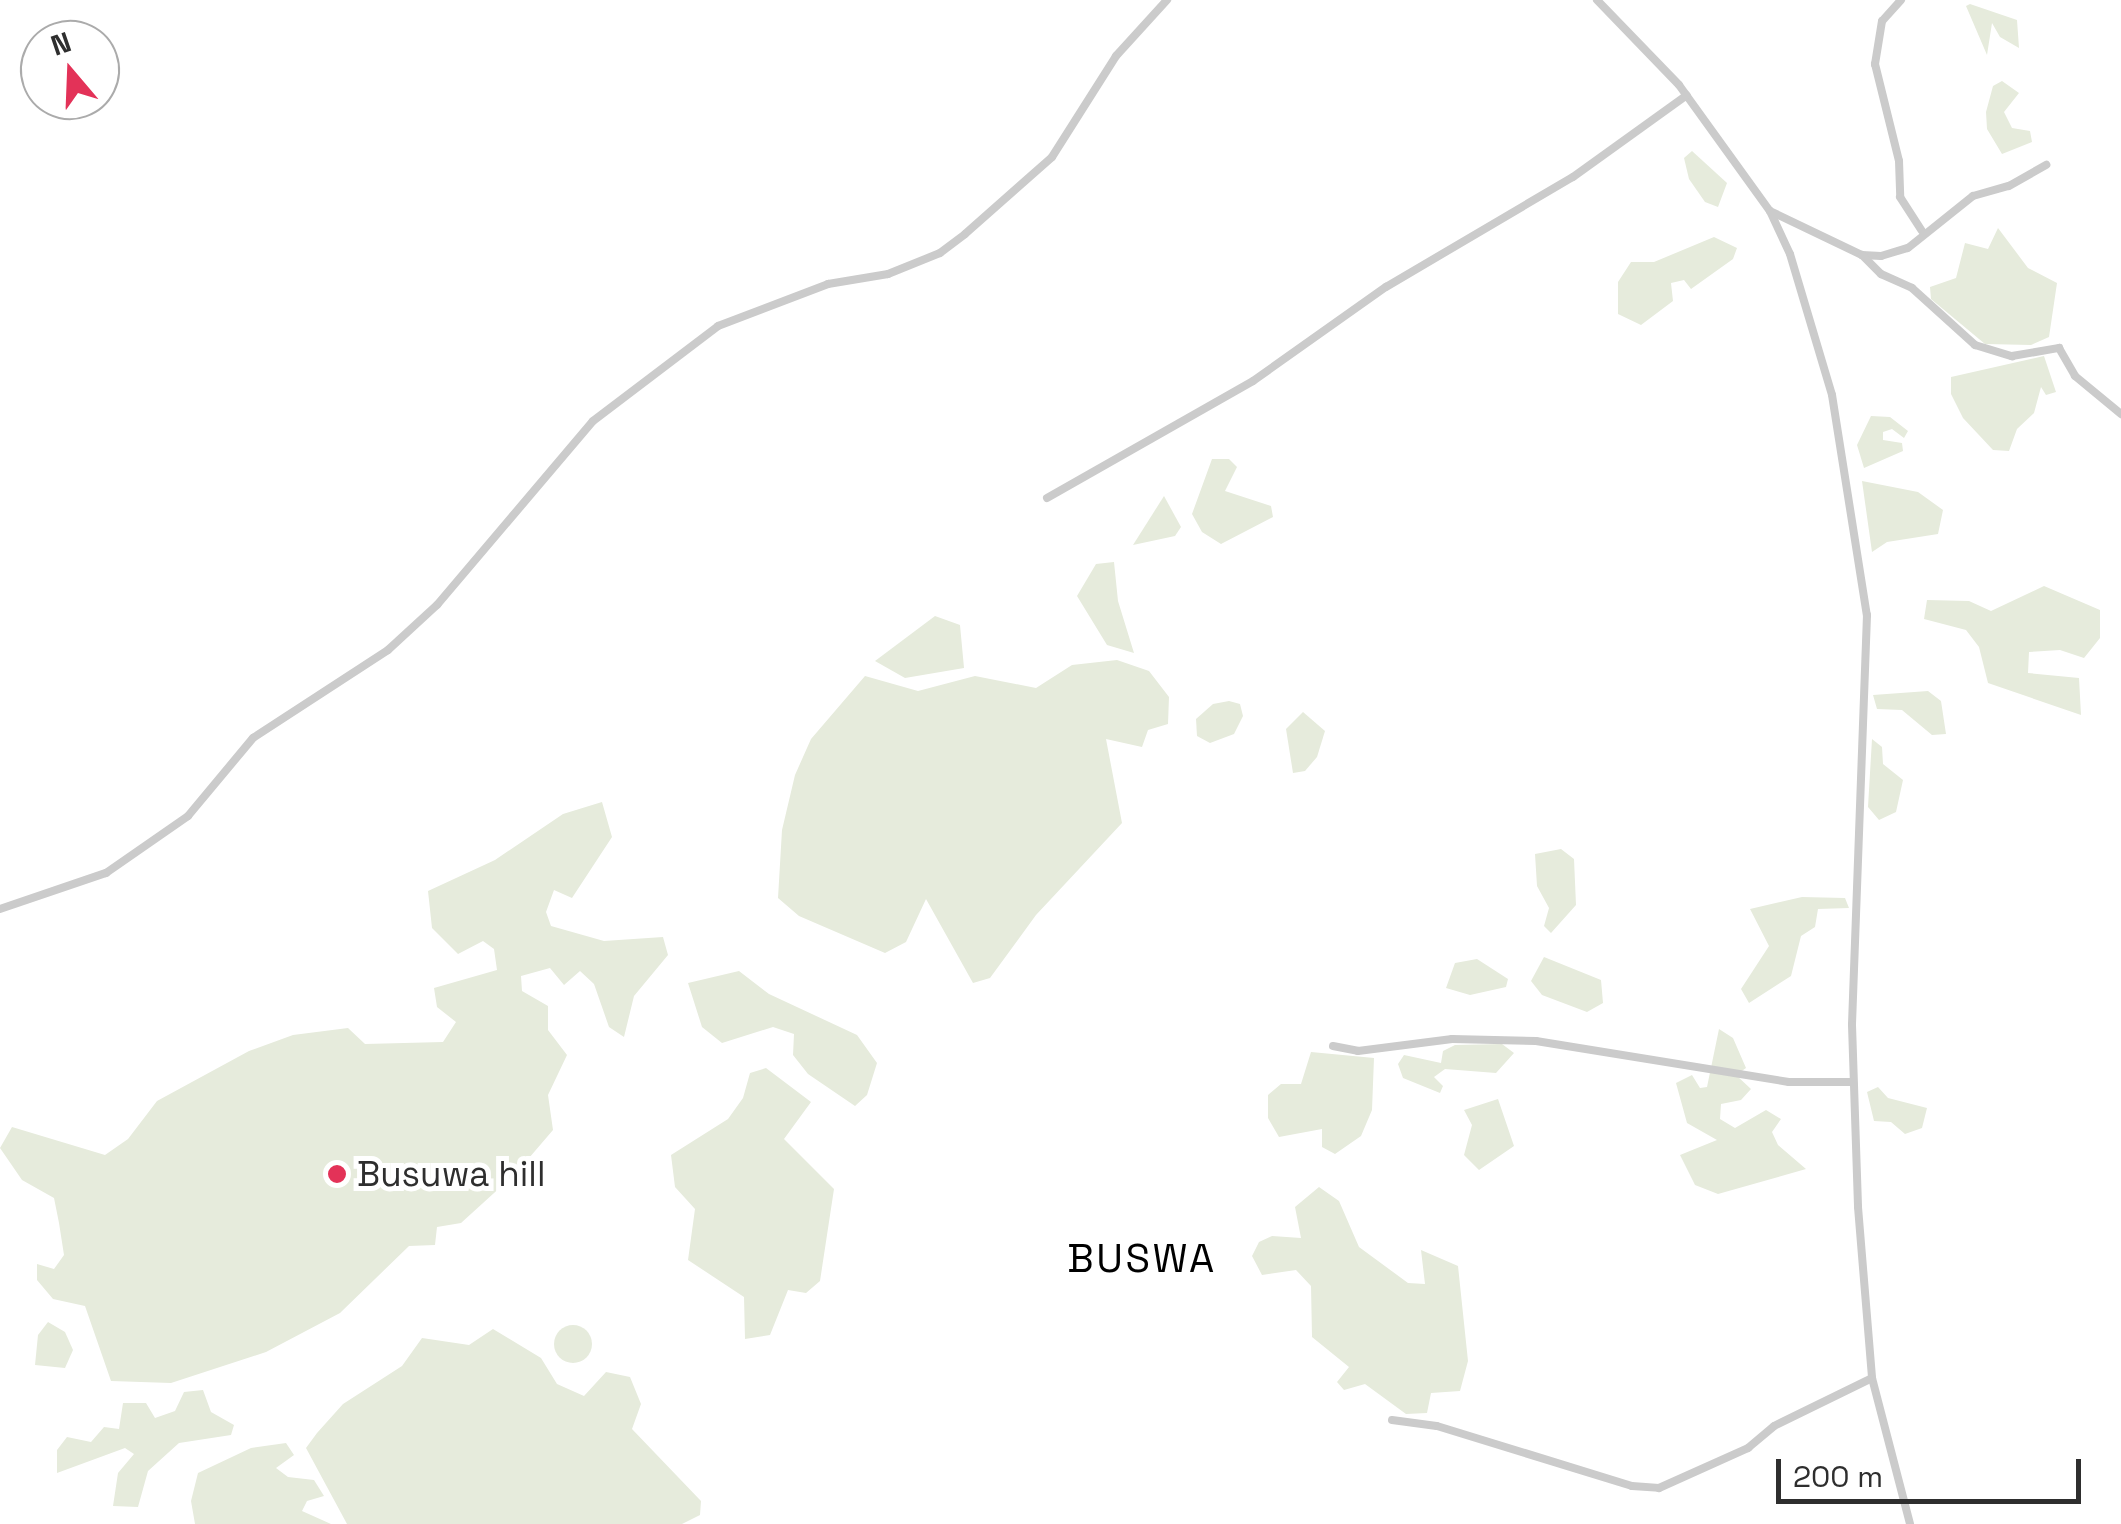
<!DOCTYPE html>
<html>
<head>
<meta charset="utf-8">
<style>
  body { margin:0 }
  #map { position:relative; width:2121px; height:1524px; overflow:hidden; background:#fff; font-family:"Space Grotesk",sans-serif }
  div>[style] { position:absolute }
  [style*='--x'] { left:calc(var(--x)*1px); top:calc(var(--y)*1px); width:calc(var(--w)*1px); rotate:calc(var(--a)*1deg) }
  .green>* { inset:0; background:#e6ebdc }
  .round { border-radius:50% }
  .street>* { height:8px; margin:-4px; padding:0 4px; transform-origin:4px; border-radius:4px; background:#cbcbcb }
  .dots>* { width:28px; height:28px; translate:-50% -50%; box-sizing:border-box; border:5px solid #fff; border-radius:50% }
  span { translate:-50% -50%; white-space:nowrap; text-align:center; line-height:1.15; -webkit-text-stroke:10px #fff; paint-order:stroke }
  .poi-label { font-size:35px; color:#2e2e2e }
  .left { translate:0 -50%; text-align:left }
  .quarter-label { font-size:40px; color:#000; letter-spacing:2.5px }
  .north { position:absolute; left:20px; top:20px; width:100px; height:100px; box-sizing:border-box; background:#fff; border:2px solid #ababab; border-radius:50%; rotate:341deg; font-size:28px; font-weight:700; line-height:40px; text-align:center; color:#2e2e2e }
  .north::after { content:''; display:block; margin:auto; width:35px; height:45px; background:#e33258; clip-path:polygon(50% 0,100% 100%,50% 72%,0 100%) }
  .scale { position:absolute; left:1776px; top:1459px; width:305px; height:45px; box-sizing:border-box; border:5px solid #2e2e2e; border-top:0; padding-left:12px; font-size:30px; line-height:35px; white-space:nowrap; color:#2e2e2e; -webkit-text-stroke:8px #fff; paint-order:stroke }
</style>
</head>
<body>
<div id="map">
  <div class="green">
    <i style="clip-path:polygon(1970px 4px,2017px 20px,2019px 48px,2000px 37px,1992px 23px,1987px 55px,1966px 6px)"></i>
    <i style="clip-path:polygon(2002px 81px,2019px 93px,2004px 112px,2012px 128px,2030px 131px,2032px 142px,2002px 154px,1987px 129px,1986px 112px,1993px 86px)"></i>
    <i style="clip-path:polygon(1692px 151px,1727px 183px,1718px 207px,1705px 202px,1689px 179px,1684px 158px)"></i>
    <i style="clip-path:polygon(1998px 228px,2028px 268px,2057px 283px,2049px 337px,2031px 345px,1985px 344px,1931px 299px,1930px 287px,1956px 278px,1965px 243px,1988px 249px)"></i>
    <i style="clip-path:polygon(1714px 237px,1737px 248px,1733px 259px,1691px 289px,1684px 280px,1671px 283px,1673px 301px,1641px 325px,1618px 314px,1618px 282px,1631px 262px,1654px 262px)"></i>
    <i style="clip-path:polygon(2044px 356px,2056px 392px,2046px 395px,2041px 387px,2034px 413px,2017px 429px,2009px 451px,1993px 450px,1963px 418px,1951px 394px,1951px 377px)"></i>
    <i style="clip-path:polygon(1871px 416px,1890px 417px,1908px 431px,1904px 438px,1892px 429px,1883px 432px,1883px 440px,1902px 443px,1903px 451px,1864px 468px,1857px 445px)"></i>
    <i style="clip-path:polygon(1212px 459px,1229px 459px,1237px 467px,1225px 491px,1271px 506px,1273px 517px,1221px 544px,1202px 532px,1192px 514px)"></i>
    <i style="clip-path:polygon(1862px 481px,1918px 492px,1943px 510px,1938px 534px,1887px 542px,1872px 552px)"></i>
    <i style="clip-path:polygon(1164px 496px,1181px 527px,1175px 536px,1133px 545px)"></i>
    <i style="clip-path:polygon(1114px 562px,1118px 601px,1134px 653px,1107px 645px,1077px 596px,1096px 564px)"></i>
    <i style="clip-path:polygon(2044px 586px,2100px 610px,2100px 638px,2084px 658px,2060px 650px,2029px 652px,2028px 673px,2079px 678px,2081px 715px,1988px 683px,1979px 647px,1966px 630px,1924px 619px,1927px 600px,1969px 601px,1991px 611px)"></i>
    <i style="clip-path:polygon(935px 616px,960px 625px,964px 668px,905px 678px,875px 661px)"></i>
    <i style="clip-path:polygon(1117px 660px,1149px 671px,1169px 697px,1168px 724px,1148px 730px,1142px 747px,1106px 739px,1122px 823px,1036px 915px,990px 978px,973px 983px,926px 899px,906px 942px,885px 953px,799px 916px,778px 898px,782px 830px,795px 775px,811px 739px,865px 676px,918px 691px,975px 676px,1036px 688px,1072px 665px)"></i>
    <i style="clip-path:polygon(1928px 691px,1941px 701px,1946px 734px,1932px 735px,1902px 710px,1877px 709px,1873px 695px)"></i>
    <i style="clip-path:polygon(1229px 701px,1240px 704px,1243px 716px,1234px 734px,1210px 743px,1197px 736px,1196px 719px,1213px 704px)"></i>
    <i style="clip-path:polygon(1303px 712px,1325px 731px,1317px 757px,1305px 771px,1293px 773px,1286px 729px)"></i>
    <i style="clip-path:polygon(1872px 739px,1882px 747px,1883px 764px,1903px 780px,1896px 812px,1879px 820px,1868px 807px)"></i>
    <i style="clip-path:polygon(602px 802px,612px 837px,572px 898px,554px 890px,546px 912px,551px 926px,604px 941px,663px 937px,668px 955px,634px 996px,624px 1037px,609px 1027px,594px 984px,580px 971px,564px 985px,550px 968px,521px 976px,522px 991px,548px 1006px,548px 1030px,567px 1055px,548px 1095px,553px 1130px,517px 1172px,461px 1223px,437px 1227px,435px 1245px,409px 1246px,340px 1313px,266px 1352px,171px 1383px,111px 1381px,85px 1306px,53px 1299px,37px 1280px,37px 1264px,54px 1269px,64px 1255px,59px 1223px,54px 1198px,22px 1180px,0 1148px,12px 1127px,105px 1155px,128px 1139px,157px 1101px,249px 1051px,293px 1035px,348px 1028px,365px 1044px,443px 1042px,456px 1022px,437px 1007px,434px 988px,497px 970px,494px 949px,483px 941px,458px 954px,432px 928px,428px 891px,495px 860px,563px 814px)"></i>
    <i style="clip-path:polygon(1561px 849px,1574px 859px,1576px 905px,1551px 933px,1544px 926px,1549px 908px,1537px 886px,1535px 854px)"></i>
    <i style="clip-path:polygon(1802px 897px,1845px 898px,1849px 908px,1818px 909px,1815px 927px,1801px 936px,1791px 976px,1749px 1003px,1741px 989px,1769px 946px,1750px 909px)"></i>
    <i style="clip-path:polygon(1544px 957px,1601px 980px,1603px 1003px,1587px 1012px,1542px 995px,1531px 981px)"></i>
    <i style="clip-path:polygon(1477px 959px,1508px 979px,1506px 987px,1470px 995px,1446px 988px,1455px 963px)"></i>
    <i style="clip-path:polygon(739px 971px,769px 994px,857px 1035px,877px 1063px,867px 1095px,855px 1106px,808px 1074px,793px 1055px,794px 1034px,773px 1027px,722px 1043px,702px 1027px,688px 983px)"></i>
    <i style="clip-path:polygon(1719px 1029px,1733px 1038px,1746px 1068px,1736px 1075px,1751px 1089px,1741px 1100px,1721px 1104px,1720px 1119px,1735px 1128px,1766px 1110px,1781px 1119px,1772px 1132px,1778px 1145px,1806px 1169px,1718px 1194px,1695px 1185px,1680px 1155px,1717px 1140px,1687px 1123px,1676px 1083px,1692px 1075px,1700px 1088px,1707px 1087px)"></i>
    <i style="clip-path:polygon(1502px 1044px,1514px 1053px,1496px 1073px,1445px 1069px,1434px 1077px,1443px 1086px,1440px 1093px,1403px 1078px,1398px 1064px,1404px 1055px,1441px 1063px,1443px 1051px,1455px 1045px)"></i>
    <i style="clip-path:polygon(1311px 1052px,1374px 1058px,1372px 1110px,1361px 1136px,1335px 1154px,1322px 1147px,1322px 1129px,1279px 1137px,1268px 1118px,1268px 1095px,1281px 1084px,1301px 1084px)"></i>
    <i style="clip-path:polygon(766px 1068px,811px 1102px,784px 1139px,834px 1189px,820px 1281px,806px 1293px,788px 1290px,770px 1335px,745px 1339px,744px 1297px,688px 1260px,695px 1209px,675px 1187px,671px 1155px,728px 1119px,743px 1098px,750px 1073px)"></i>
    <i style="clip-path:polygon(1878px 1087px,1888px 1098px,1927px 1108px,1922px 1128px,1905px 1134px,1891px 1122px,1874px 1121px,1867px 1092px)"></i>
    <i style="clip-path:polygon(1498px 1099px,1514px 1146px,1479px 1170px,1464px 1155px,1472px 1125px,1464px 1110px)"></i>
    <i style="clip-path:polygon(1319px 1187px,1339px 1201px,1359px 1247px,1408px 1283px,1425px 1284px,1421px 1250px,1458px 1266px,1468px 1361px,1460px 1391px,1431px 1393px,1427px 1413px,1406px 1414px,1365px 1384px,1344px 1390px,1337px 1382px,1349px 1367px,1312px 1337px,1311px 1286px,1296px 1270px,1262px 1275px,1252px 1256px,1259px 1242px,1272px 1236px,1301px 1238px,1295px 1207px)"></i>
    <i style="clip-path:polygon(48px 1322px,65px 1332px,73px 1350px,65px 1368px,35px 1365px,38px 1335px)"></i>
    <i class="round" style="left:554px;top:1325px;width:38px;height:38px"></i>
    <i style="clip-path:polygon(493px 1329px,541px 1358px,557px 1384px,584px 1396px,606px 1372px,630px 1377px,641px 1404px,632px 1429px,701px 1501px,700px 1515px,682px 1524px,347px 1524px,306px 1448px,317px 1433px,343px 1404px,402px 1366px,422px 1338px,469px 1345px)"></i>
    <i style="clip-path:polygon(203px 1390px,211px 1412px,234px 1425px,231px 1435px,179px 1443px,148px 1471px,138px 1507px,113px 1506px,118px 1473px,134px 1454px,125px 1448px,57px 1473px,57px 1450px,67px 1437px,91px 1442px,104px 1427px,119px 1429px,123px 1403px,146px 1403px,155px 1418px,175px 1411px,184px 1392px)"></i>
    <i style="clip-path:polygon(286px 1443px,294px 1455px,276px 1468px,288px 1477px,314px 1480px,324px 1496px,307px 1501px,302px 1511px,331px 1524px,195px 1524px,191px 1501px,198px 1473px,251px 1448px)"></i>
  </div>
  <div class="street">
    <i style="--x:1597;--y:0;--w:118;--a:46"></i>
    <i style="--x:1679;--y:85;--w:155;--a:54.2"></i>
    <i style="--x:1770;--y:211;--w:47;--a:65.1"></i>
    <i style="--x:1790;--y:254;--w:147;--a:73.4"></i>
    <i style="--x:1832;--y:395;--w:223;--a:81"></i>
    <i style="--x:1867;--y:615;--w:410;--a:92.1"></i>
    <i style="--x:1852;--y:1025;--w:182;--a:88.1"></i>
    <i style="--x:1858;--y:1207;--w:172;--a:85.3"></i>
    <i style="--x:1872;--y:1378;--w:151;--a:75.4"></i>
    <i style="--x:1901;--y:0;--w:28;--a:132"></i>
    <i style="--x:1882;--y:21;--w:44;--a:99.2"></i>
    <i style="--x:1875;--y:64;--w:100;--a:76.1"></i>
    <i style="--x:1899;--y:161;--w:36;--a:88"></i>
    <i style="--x:1900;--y:197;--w:40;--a:57.1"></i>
    <i style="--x:1770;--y:211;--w:102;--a:25.6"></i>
    <i style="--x:1862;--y:255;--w:19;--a:3"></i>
    <i style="--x:1881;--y:256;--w:28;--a:-17"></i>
    <i style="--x:1908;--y:248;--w:83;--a:-38.7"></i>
    <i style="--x:1973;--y:196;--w:37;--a:-16"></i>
    <i style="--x:2009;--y:186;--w:43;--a:-29.6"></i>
    <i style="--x:1862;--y:255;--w:27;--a:45"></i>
    <i style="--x:1881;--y:274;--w:34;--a:24"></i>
    <i style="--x:1912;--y:288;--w:85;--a:42.1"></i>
    <i style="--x:1975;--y:345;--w:39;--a:17"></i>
    <i style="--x:2012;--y:356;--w:48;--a:-9.7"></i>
    <i style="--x:2059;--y:348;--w:32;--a:60"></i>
    <i style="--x:2075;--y:376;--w:60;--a:39.6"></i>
    <i style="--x:1047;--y:498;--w:237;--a:-29.6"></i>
    <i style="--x:1253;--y:381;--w:163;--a:-35.3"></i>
    <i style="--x:1386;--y:287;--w:217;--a:-30.5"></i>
    <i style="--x:1573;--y:177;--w:140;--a:-35.7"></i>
    <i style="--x:0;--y:909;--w:112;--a:-18.8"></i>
    <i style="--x:106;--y:873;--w:100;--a:-34.8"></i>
    <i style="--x:188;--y:816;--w:102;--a:-50.2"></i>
    <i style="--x:253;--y:738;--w:161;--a:-33.1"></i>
    <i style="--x:388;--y:650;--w:67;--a:-42.6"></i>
    <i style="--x:437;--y:605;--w:241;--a:-49.7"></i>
    <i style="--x:593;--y:421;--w:157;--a:-37.2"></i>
    <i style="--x:718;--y:326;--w:118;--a:-20.9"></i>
    <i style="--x:828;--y:284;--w:61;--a:-9.5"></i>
    <i style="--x:888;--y:274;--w:56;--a:-22"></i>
    <i style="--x:940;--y:253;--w:31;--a:-37"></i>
    <i style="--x:965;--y:234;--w:116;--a:-41.5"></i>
    <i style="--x:1052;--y:157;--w:120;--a:-57.6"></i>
    <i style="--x:1116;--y:56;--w:76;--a:-47.7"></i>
    <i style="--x:1333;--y:1046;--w:25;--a:11"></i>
    <i style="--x:1358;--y:1051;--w:95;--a:-7.3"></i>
    <i style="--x:1452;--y:1039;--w:84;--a:1.4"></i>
    <i style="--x:1536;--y:1041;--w:256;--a:9.2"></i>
    <i style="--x:1789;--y:1082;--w:64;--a:0"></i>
    <i style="--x:1392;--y:1420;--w:45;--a:7.6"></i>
    <i style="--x:1437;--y:1426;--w:204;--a:17.1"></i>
    <i style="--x:1632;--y:1486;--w:27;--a:4"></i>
    <i style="--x:1659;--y:1488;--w:98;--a:-24.2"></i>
    <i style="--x:1748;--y:1448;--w:34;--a:-40"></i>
    <i style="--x:1774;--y:1426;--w:109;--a:-26.1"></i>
  </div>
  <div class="dots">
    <i style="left:337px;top:1174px;background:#e33258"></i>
  </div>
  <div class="poi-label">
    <span class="left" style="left:357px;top:1174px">Busuwa hill</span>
  </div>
  <div class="quarter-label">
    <span style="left:1142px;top:1259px">BUSWA</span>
  </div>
  <div class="north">N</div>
  <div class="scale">200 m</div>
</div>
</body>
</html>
